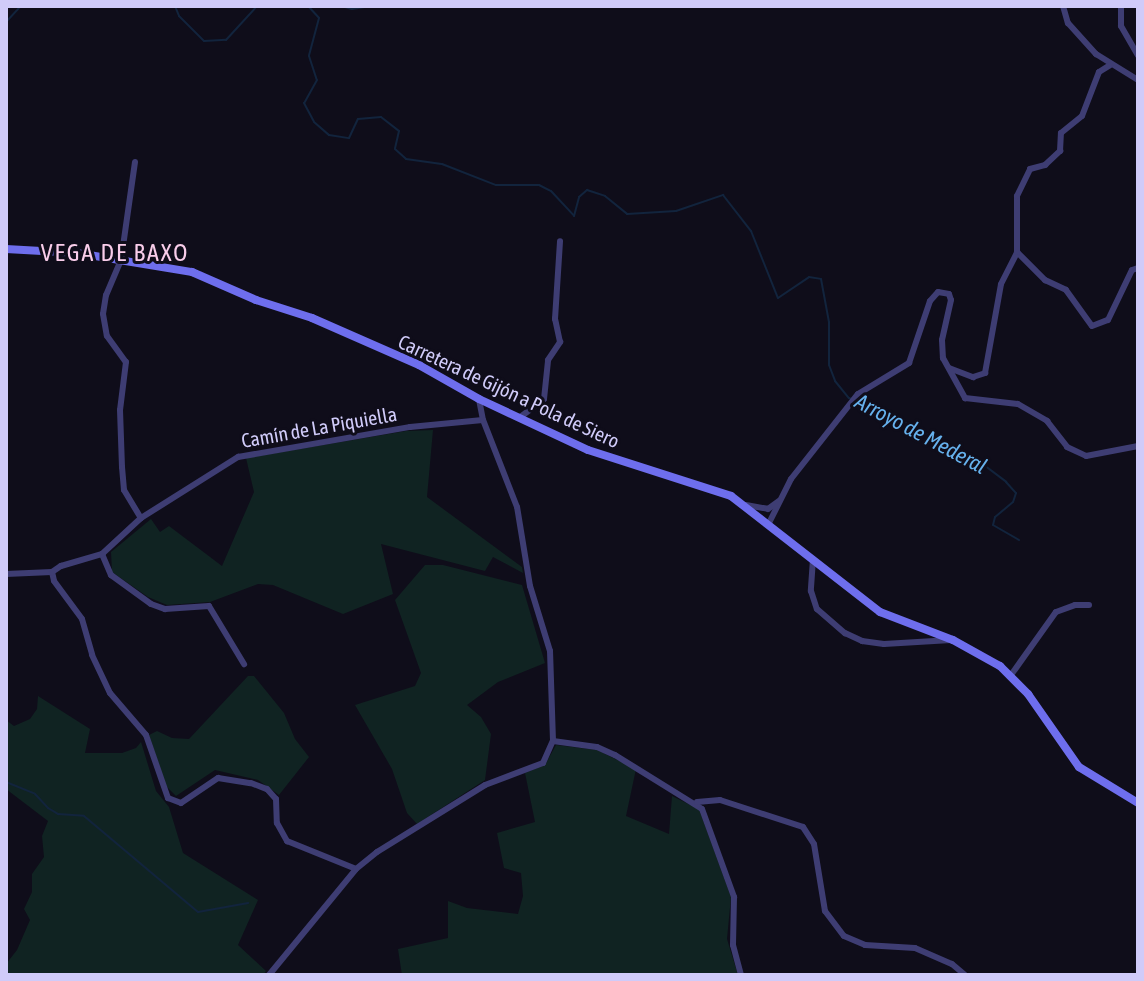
<!DOCTYPE html>
<html>
<head>
<meta charset="utf-8">
<style>
  body { margin:0 }
  #map { position:relative; width:1144px; height:981px; overflow:hidden; background:#0f0d1a; font-family:"Asap Condensed",sans-serif }
  div>[style] { position:absolute }
  [style*='--x'] { left:calc(var(--x)*1px); top:calc(var(--y)*1px); width:calc(var(--w)*1px); rotate:calc(var(--a)*1deg) }
  .green>* { inset:0; background:#102322 }
  .stream>* { height:2px; margin:-1px; padding:0 1px; transform-origin:1px; border-radius:1px; background:#12243d }
  .street>* { height:6px; margin:-3px; padding:0 3px; transform-origin:3px; border-radius:3px; background:#3e3d73 }
  .secondary>* { height:8px; margin:-4px; padding:0 4px; transform-origin:4px; border-radius:4px; background:#6e6eed }
  span { translate:-50% -50%; white-space:nowrap; text-align:center; line-height:1.15; -webkit-text-stroke:6px #0f0d1a; paint-order:stroke }
  .street-label { font-size:20px; color:#d0cbf9 }
  .water-label { font-size:22px; color:#66b1ed; font-style:italic }
  .quarter-label { font-size:24px; color:#f9cdea; letter-spacing:2px }
  .frame { position:absolute; inset:0; border:8px solid #d0cbf9; pointer-events:none }
</style>
</head>
<body>
<div id="map">
  <div class="green">
    <i style="clip-path:polygon(433px 430px,427px 497px,522px 567px,523px 573px,493px 557px,485px 571px,381px 544px,393px 594px,343px 614px,273px 585px,258px 584px,210px 602px,167px 605px,148px 597px,112px 572px,111px 552px,151px 519px,160px 532px,169px 526px,222px 566px,254px 492px,246px 458px,406px 431px)"></i>
    <i style="clip-path:polygon(425px 565px,443px 565px,522px 585px,545px 663px,498px 682px,467px 705px,481px 717px,491px 734px,485px 780px,417px 824px,407px 813px,392px 769px,355px 705px,415px 686px,421px 673px,395px 600px)"></i>
    <i style="clip-path:polygon(248px 676px,254px 676px,284px 713px,295px 739px,309px 757px,279px 795px,258px 780px,215px 770px,176px 796px,166px 786px,149px 735px,157px 731px,172px 738px,189px 739px)"></i>
    <i style="clip-path:polygon(38px 696px,90px 729px,85px 753px,122px 753px,136px 748px,141px 742px,156px 791px,169px 807px,183px 853px,258px 900px,238px 945px,266px 971px,263px 975px,6px 975px,6px 964px,17px 950px,30px 920px,24px 909px,32px 892px,32px 874px,44px 857px,42px 836px,48px 821px,6px 789px,6px 720px,14px 726px,30px 719px,37px 709px)"></i>
    <i style="clip-path:polygon(556px 745px,597px 750px,636px 769px,626px 816px,669px 834px,672px 796px,699px 809px,731px 897px,727px 939px,738px 975px,402px 975px,398px 949px,448px 938px,448px 901px,467px 908px,518px 914px,523px 896px,521px 873px,504px 868px,497px 833px,535px 822px,525px 773px,545px 765px)"></i>
  </div>
  <div class="stream">
    <i style="--x:175;--y:6;--w:11;--a:68"></i>
    <i style="--x:179;--y:16;--w:35;--a:45"></i>
    <i style="--x:204;--y:41;--w:22;--a:-3"></i>
    <i style="--x:226;--y:40;--w:46;--a:-47.6"></i>
    <i style="--x:308;--y:6;--w:16;--a:47"></i>
    <i style="--x:319;--y:18;--w:39;--a:105"></i>
    <i style="--x:309;--y:56;--w:25;--a:72"></i>
    <i style="--x:317;--y:80;--w:26;--a:119"></i>
    <i style="--x:304;--y:103;--w:21;--a:62"></i>
    <i style="--x:314;--y:122;--w:20;--a:41"></i>
    <i style="--x:329;--y:135;--w:20;--a:9"></i>
    <i style="--x:349;--y:138;--w:21;--a:-65"></i>
    <i style="--x:358;--y:119;--w:23;--a:-5"></i>
    <i style="--x:381;--y:117;--w:23;--a:38"></i>
    <i style="--x:399;--y:131;--w:18;--a:103"></i>
    <i style="--x:395;--y:149;--w:15;--a:42"></i>
    <i style="--x:406;--y:159;--w:36;--a:8"></i>
    <i style="--x:442;--y:164;--w:58;--a:21.3"></i>
    <i style="--x:496;--y:185;--w:43;--a:0"></i>
    <i style="--x:539;--y:185;--w:13;--a:27"></i>
    <i style="--x:551;--y:191;--w:34;--a:47"></i>
    <i style="--x:574;--y:216;--w:20;--a:-75"></i>
    <i style="--x:579;--y:197;--w:11;--a:-41"></i>
    <i style="--x:587;--y:190;--w:19;--a:18"></i>
    <i style="--x:605;--y:196;--w:28;--a:39"></i>
    <i style="--x:627;--y:214;--w:49;--a:-3.5"></i>
    <i style="--x:676;--y:211;--w:50;--a:-18.8"></i>
    <i style="--x:723;--y:195;--w:46;--a:52.1"></i>
    <i style="--x:751;--y:231;--w:72;--a:68.1"></i>
    <i style="--x:778;--y:298;--w:37;--a:-34"></i>
    <i style="--x:809;--y:277;--w:12;--a:9"></i>
    <i style="--x:821;--y:279;--w:44;--a:79.5"></i>
    <i style="--x:829;--y:322;--w:43;--a:90"></i>
    <i style="--x:829;--y:365;--w:17;--a:69"></i>
    <i style="--x:835;--y:381;--w:22;--a:51"></i>
    <i style="--x:849;--y:398;--w:47;--a:22.7"></i>
    <i style="--x:892;--y:416;--w:94;--a:27.1"></i>
    <i style="--x:976;--y:459;--w:38;--a:37"></i>
    <i style="--x:1006;--y:482;--w:15;--a:48"></i>
    <i style="--x:1016;--y:493;--w:9;--a:108"></i>
    <i style="--x:1013;--y:502;--w:23;--a:140"></i>
    <i style="--x:995;--y:517;--w:8;--a:104"></i>
    <i style="--x:993;--y:525;--w:30;--a:30"></i>
    <i style="--x:342;--y:6;--w:10;--a:17"></i>
    <i style="--x:352;--y:9;--w:19;--a:-9"></i>
    <i style="--x:6;--y:22;--w:22;--a:-47"></i>
    <i style="--x:6;--y:782;--w:31;--a:22"></i>
    <i style="--x:35;--y:794;--w:19;--a:47"></i>
    <i style="--x:48;--y:808;--w:12;--a:31"></i>
    <i style="--x:58;--y:814;--w:26;--a:4"></i>
    <i style="--x:84;--y:816;--w:149;--a:40.1"></i>
    <i style="--x:198;--y:912;--w:51;--a:-10.2"></i>
  </div>
  <div class="street">
    <i style="--x:1063;--y:6;--w:18;--a:74"></i>
    <i style="--x:1068;--y:23;--w:42;--a:47.9"></i>
    <i style="--x:1096;--y:54;--w:49;--a:31.8"></i>
    <i style="--x:1121;--y:6;--w:20;--a:90"></i>
    <i style="--x:1121;--y:26;--w:34;--a:60"></i>
    <i style="--x:135;--y:162;--w:99;--a:98.1"></i>
    <i style="--x:121;--y:260;--w:38;--a:113"></i>
    <i style="--x:106;--y:295;--w:19;--a:99"></i>
    <i style="--x:103;--y:314;--w:22;--a:80"></i>
    <i style="--x:107;--y:336;--w:32;--a:54"></i>
    <i style="--x:126;--y:362;--w:48;--a:97.1"></i>
    <i style="--x:120;--y:410;--w:57;--a:88"></i>
    <i style="--x:122;--y:467;--w:23;--a:85"></i>
    <i style="--x:124;--y:490;--w:33;--a:59"></i>
    <i style="--x:1017;--y:252;--w:40;--a:45"></i>
    <i style="--x:1045;--y:280;--w:23;--a:25"></i>
    <i style="--x:1066;--y:290;--w:44;--a:54.2"></i>
    <i style="--x:1092;--y:326;--w:17;--a:-21"></i>
    <i style="--x:1108;--y:320;--w:55;--a:-64.4"></i>
    <i style="--x:1132;--y:270;--w:6;--a:-18"></i>
    <i style="--x:949;--y:368;--w:26;--a:21"></i>
    <i style="--x:973;--y:377;--w:13;--a:-18"></i>
    <i style="--x:985;--y:373;--w:90;--a:-79.8"></i>
    <i style="--x:1001;--y:284;--w:36;--a:-63"></i>
    <i style="--x:1017;--y:252;--w:56;--a:-90"></i>
    <i style="--x:1017;--y:196;--w:30;--a:-64"></i>
    <i style="--x:1030;--y:169;--w:16;--a:-15"></i>
    <i style="--x:1045;--y:165;--w:21;--a:-43"></i>
    <i style="--x:1060;--y:151;--w:18;--a:-87"></i>
    <i style="--x:1061;--y:133;--w:27;--a:-39"></i>
    <i style="--x:1082;--y:116;--w:47;--a:-68.9"></i>
    <i style="--x:1099;--y:72;--w:13;--a:-32"></i>
    <i style="--x:519;--y:418;--w:31;--a:-37"></i>
    <i style="--x:544;--y:399;--w:39;--a:-84"></i>
    <i style="--x:548;--y:360;--w:22;--a:-56"></i>
    <i style="--x:560;--y:342;--w:24;--a:-102"></i>
    <i style="--x:555;--y:319;--w:78;--a:-86.3"></i>
    <i style="--x:746;--y:505;--w:22;--a:10"></i>
    <i style="--x:768;--y:509;--w:14;--a:-36"></i>
    <i style="--x:769;--y:523;--w:49;--a:-63.4"></i>
    <i style="--x:791;--y:479;--w:108;--a:-51.8"></i>
    <i style="--x:858;--y:394;--w:60;--a:-31.3"></i>
    <i style="--x:909;--y:363;--w:65;--a:-71.3"></i>
    <i style="--x:930;--y:301;--w:12;--a:-48"></i>
    <i style="--x:938;--y:292;--w:11;--a:10"></i>
    <i style="--x:949;--y:294;--w:6;--a:72"></i>
    <i style="--x:951;--y:300;--w:41;--a:102.7"></i>
    <i style="--x:942;--y:340;--w:18;--a:87"></i>
    <i style="--x:943;--y:358;--w:46;--a:61.2"></i>
    <i style="--x:965;--y:398;--w:53;--a:6.5"></i>
    <i style="--x:1018;--y:404;--w:34;--a:30"></i>
    <i style="--x:1047;--y:421;--w:33;--a:52"></i>
    <i style="--x:1067;--y:447;--w:21;--a:25"></i>
    <i style="--x:1086;--y:456;--w:53;--a:-10.9"></i>
    <i style="--x:102;--y:554;--w:23;--a:67"></i>
    <i style="--x:111;--y:575;--w:49;--a:35.9"></i>
    <i style="--x:151;--y:604;--w:15;--a:20"></i>
    <i style="--x:165;--y:609;--w:44;--a:-3.9"></i>
    <i style="--x:209;--y:606;--w:68;--a:58.9"></i>
    <i style="--x:813;--y:559;--w:32;--a:94"></i>
    <i style="--x:811;--y:591;--w:19;--a:72"></i>
    <i style="--x:817;--y:609;--w:37;--a:41"></i>
    <i style="--x:845;--y:633;--w:19;--a:25"></i>
    <i style="--x:862;--y:641;--w:22;--a:8"></i>
    <i style="--x:884;--y:644;--w:67;--a:-3.4"></i>
    <i style="--x:52;--y:572;--w:9;--a:77"></i>
    <i style="--x:54;--y:581;--w:47;--a:53.6"></i>
    <i style="--x:82;--y:619;--w:37;--a:74"></i>
    <i style="--x:92;--y:655;--w:42;--a:64.7"></i>
    <i style="--x:110;--y:693;--w:55;--a:49.4"></i>
    <i style="--x:146;--y:735;--w:67;--a:70.8"></i>
    <i style="--x:168;--y:798;--w:14;--a:21"></i>
    <i style="--x:181;--y:803;--w:45;--a:-34"></i>
    <i style="--x:218;--y:778;--w:33;--a:9"></i>
    <i style="--x:251;--y:783;--w:17;--a:21"></i>
    <i style="--x:267;--y:789;--w:13;--a:48"></i>
    <i style="--x:276;--y:799;--w:24;--a:88"></i>
    <i style="--x:277;--y:823;--w:21;--a:61"></i>
    <i style="--x:287;--y:841;--w:74;--a:22.1"></i>
    <i style="--x:6;--y:574;--w:46;--a:-2.5"></i>
    <i style="--x:52;--y:572;--w:11;--a:-34"></i>
    <i style="--x:61;--y:566;--w:43;--a:-16.3"></i>
    <i style="--x:102;--y:554;--w:53;--a:-42.7"></i>
    <i style="--x:141;--y:518;--w:115;--a:-32.2"></i>
    <i style="--x:238;--y:457;--w:175;--a:-9.9"></i>
    <i style="--x:410;--y:427;--w:73;--a:-5.5"></i>
    <i style="--x:1011;--y:675;--w:77;--a:-54.5"></i>
    <i style="--x:1056;--y:612;--w:20;--a:-20"></i>
    <i style="--x:1075;--y:605;--w:14;--a:0"></i>
    <i style="--x:553;--y:741;--w:44;--a:7.8"></i>
    <i style="--x:597;--y:747;--w:20;--a:24"></i>
    <i style="--x:615;--y:755;--w:102;--a:31.8"></i>
    <i style="--x:702;--y:809;--w:94;--a:70"></i>
    <i style="--x:734;--y:897;--w:48;--a:91.2"></i>
    <i style="--x:733;--y:945;--w:31;--a:75"></i>
    <i style="--x:697;--y:802;--w:23;--a:-5"></i>
    <i style="--x:720;--y:800;--w:87;--a:18"></i>
    <i style="--x:803;--y:827;--w:20;--a:57"></i>
    <i style="--x:814;--y:844;--w:68;--a:80.7"></i>
    <i style="--x:825;--y:911;--w:31;--a:53"></i>
    <i style="--x:844;--y:936;--w:23;--a:23"></i>
    <i style="--x:865;--y:945;--w:50;--a:3.4"></i>
    <i style="--x:915;--y:948;--w:40;--a:23.4"></i>
    <i style="--x:952;--y:964;--w:17;--a:40"></i>
    <i style="--x:269;--y:975;--w:137;--a:-50.6"></i>
    <i style="--x:356;--y:869;--w:27;--a:-39"></i>
    <i style="--x:377;--y:852;--w:127;--a:-31.8"></i>
    <i style="--x:485;--y:785;--w:62;--a:-20.8"></i>
    <i style="--x:543;--y:763;--w:24;--a:-66"></i>
    <i style="--x:553;--y:741;--w:90;--a:-91.9"></i>
    <i style="--x:550;--y:651;--w:68;--a:-107.1"></i>
    <i style="--x:530;--y:586;--w:80;--a:-99.3"></i>
    <i style="--x:517;--y:507;--w:93;--a:-111.3"></i>
    <i style="--x:483;--y:420;--w:21;--a:-101"></i>
  </div>
  <div class="secondary">
    <i style="--x:6;--y:249;--w:71;--a:3.2"></i>
    <i style="--x:77;--y:253;--w:117;--a:9.4"></i>
    <i style="--x:192;--y:272;--w:70;--a:23.6"></i>
    <i style="--x:256;--y:300;--w:59;--a:17.8"></i>
    <i style="--x:312;--y:318;--w:117;--a:23.7"></i>
    <i style="--x:419;--y:365;--w:69;--a:29.5"></i>
    <i style="--x:479;--y:399;--w:120;--a:25.1"></i>
    <i style="--x:588;--y:450;--w:150;--a:17.8"></i>
    <i style="--x:731;--y:496;--w:189;--a:37.9"></i>
    <i style="--x:880;--y:612;--w:78;--a:21"></i>
    <i style="--x:953;--y:640;--w:54;--a:29"></i>
    <i style="--x:1000;--y:666;--w:40;--a:45"></i>
    <i style="--x:1028;--y:694;--w:89;--a:55.1"></i>
    <i style="--x:1079;--y:767;--w:69;--a:31.4"></i>
  </div>
  <div class="street-label">
    <span style="left:509px;top:391px;rotate:25deg">Carretera de Gijón a Pola de Siero</span>
    <span style="left:319px;top:427px;rotate:-10deg">Camín de La Piquiella</span>
  </div>
  <div class="water-label">
    <span style="left:921px;top:434px;rotate:28deg">Arroyo de Mederal</span>
  </div>
  <div class="quarter-label">
    <span style="left:115px;top:253px">VEGA DE BAXO</span>
  </div>
  <div class="frame"></div>
</div>
</body>
</html>
